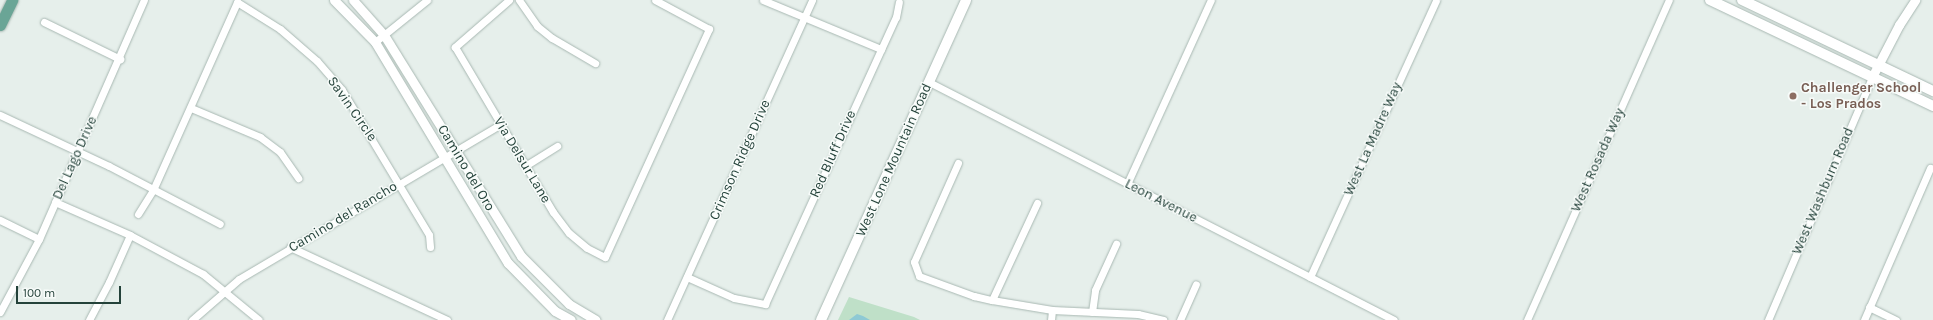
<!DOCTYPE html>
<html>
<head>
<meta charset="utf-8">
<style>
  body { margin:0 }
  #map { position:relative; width:1933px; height:320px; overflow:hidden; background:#e6efeb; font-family:Karla,sans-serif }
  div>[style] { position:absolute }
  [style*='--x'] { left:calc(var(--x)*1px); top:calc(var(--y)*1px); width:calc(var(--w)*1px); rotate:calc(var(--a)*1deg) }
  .green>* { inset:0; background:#bfe0c8 }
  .water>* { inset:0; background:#8ec9d4 }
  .roads { filter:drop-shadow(0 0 1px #a8b8b2) drop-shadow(0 0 1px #a8b8b2) }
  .minor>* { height:7px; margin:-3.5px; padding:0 3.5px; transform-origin:3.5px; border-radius:3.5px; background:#fff }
  .tertiary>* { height:9px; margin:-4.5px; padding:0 4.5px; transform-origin:4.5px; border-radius:4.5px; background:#fff }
  .secondary>* { height:10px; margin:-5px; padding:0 5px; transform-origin:5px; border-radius:5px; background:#fff }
  .primary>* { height:11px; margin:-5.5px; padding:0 5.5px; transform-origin:5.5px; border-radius:5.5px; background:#6aa596 }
  .dots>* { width:11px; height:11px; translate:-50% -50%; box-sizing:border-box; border:2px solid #f7fbf9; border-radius:50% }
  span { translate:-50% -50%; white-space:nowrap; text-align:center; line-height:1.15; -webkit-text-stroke:3px #f7fbf9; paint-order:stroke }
  .education-label { font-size:14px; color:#785e54; font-weight:700 }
  .left { translate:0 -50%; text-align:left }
  .street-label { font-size:14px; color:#24423a }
  .scale { position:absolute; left:16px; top:286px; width:105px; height:18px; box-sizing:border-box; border:2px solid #24423a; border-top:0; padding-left:5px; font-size:12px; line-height:14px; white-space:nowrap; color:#24423a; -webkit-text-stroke:3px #f7fbf9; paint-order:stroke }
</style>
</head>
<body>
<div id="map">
  <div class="green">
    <i style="clip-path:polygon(849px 297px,914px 317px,920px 320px,838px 320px)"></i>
  </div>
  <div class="water">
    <i style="clip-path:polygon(857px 314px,863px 316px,870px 320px,849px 320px)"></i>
  </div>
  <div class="roads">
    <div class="minor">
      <i style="--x:509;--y:0;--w:72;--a:139"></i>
      <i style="--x:455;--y:47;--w:192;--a:59.3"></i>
      <i style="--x:553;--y:212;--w:26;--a:53"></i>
      <i style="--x:569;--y:233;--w:23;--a:40"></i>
      <i style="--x:587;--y:248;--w:20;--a:27"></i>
      <i style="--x:605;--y:257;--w:251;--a:-65.5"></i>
      <i style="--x:709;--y:29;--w:61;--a:-151.8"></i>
      <i style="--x:519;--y:0;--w:32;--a:55"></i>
      <i style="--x:537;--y:26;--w:19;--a:39"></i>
      <i style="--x:552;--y:38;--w:50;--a:30.2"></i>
      <i style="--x:763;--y:0;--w:128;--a:22.6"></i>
      <i style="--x:44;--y:22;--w:85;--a:26"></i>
      <i style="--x:375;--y:42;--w:67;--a:-38.9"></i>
      <i style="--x:929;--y:82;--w:522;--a:27.1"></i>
      <i style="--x:191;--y:108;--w:75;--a:22.8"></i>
      <i style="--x:260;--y:137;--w:25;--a:37"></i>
      <i style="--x:280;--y:152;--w:32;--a:55"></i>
      <i style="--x:0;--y:115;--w:120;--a:25.1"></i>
      <i style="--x:109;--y:166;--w:125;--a:27.6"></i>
      <i style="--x:958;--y:163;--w:108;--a:114"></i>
      <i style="--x:914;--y:262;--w:15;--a:70"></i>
      <i style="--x:919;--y:276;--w:59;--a:20"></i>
      <i style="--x:974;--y:296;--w:18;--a:13"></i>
      <i style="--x:992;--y:300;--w:61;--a:9.5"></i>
      <i style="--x:1052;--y:310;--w:86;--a:2.7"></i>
      <i style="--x:1138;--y:314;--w:26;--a:13"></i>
      <i style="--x:525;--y:166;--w:38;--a:-32"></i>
      <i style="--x:1127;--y:184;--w:202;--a:-65.5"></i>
      <i style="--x:55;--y:202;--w:82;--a:23.7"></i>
      <i style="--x:130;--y:235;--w:83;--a:28.1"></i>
      <i style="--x:203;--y:274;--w:72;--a:39.4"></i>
      <i style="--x:138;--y:214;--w:28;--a:-58"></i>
      <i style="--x:153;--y:190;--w:206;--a:-65.9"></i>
      <i style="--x:237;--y:2;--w:51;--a:32.1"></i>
      <i style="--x:280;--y:29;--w:49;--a:40.9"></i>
      <i style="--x:317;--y:61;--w:38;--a:49"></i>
      <i style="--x:342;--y:90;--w:169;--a:59"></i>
      <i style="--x:429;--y:235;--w:12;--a:85"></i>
      <i style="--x:0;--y:220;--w:43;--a:26"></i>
      <i style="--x:290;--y:247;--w:173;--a:24.9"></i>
      <i style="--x:687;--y:277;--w:51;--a:24.1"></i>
      <i style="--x:734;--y:298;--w:32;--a:11"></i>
      <i style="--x:765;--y:304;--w:315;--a:-65.5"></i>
      <i style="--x:896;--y:17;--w:15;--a:-79"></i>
      <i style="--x:1310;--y:277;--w:304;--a:-65.5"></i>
      <i style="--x:992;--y:300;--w:107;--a:-65.1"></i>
      <i style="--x:1869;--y:307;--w:30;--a:26"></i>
      <i style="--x:0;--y:312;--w:83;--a:-61.9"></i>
      <i style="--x:39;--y:239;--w:261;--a:-66.3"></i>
      <i style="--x:1092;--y:312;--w:22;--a:-82"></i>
      <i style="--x:1095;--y:290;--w:51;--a:-65.5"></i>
      <i style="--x:89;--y:320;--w:43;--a:-62.2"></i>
      <i style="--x:109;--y:282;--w:51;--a:-65.9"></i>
      <i style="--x:192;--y:320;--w:62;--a:-41.1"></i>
      <i style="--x:239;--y:279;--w:304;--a:-30.6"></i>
      <i style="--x:667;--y:320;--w:351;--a:-65.6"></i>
      <i style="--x:1051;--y:320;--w:10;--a:-84"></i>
      <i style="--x:1180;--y:320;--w:39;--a:-66"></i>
      <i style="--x:1527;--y:320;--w:350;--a:-66.1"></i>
      <i style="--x:1768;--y:320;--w:264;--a:-66.8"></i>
      <i style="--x:1864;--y:320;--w:166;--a:-66.5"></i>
    </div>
    <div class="tertiary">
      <i style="--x:334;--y:0;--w:59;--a:45.7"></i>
      <i style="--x:375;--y:42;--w:258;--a:59"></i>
      <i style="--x:508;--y:263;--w:67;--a:45.6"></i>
      <i style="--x:555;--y:311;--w:18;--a:29"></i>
      <i style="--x:353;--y:0;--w:47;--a:48.5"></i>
      <i style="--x:384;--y:35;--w:260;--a:58.2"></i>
      <i style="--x:521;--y:256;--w:68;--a:45"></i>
      <i style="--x:569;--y:304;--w:31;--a:31"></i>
      <i style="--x:1872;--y:77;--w:59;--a:-62.6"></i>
      <i style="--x:1899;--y:25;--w:30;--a:-57"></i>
    </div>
    <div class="secondary">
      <i style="--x:1710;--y:0;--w:247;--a:25.4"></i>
      <i style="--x:1742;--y:0;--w:212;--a:25.5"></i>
      <i style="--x:821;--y:320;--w:351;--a:-65.6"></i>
    </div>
    <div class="primary">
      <i style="--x:0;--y:25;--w:28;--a:-64"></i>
    </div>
  </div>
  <div class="dots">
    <i style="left:1793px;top:96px;background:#8d6e63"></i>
  </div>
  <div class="education-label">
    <span class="left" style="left:1801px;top:96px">Challenger School<br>- Los Prados</span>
  </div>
  <div class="street-label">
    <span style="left:352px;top:109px;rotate:55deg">Savin Circle</span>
    <span style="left:1373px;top:139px;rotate:-66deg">West La Madre Way</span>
    <span style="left:833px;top:154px;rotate:-66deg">Red Bluff Drive</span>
    <span style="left:75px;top:158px;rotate:-66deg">Del Lago Drive</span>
    <span style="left:522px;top:160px;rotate:59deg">Via Delsur Lane</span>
    <span style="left:740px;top:160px;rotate:-66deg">Crimson Ridge Drive</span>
    <span style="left:894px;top:160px;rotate:-66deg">West Lone Mountain Road</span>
    <span style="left:1598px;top:160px;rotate:-66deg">West Rosada Way</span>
    <span style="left:466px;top:168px;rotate:59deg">Camino del Oro</span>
    <span style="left:1823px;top:191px;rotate:-67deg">West Washburn Road</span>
    <span style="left:1161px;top:201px;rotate:27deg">Leon Avenue</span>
    <span style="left:343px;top:217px;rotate:-31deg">Camino del Rancho</span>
  </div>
  <div class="scale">100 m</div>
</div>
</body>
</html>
